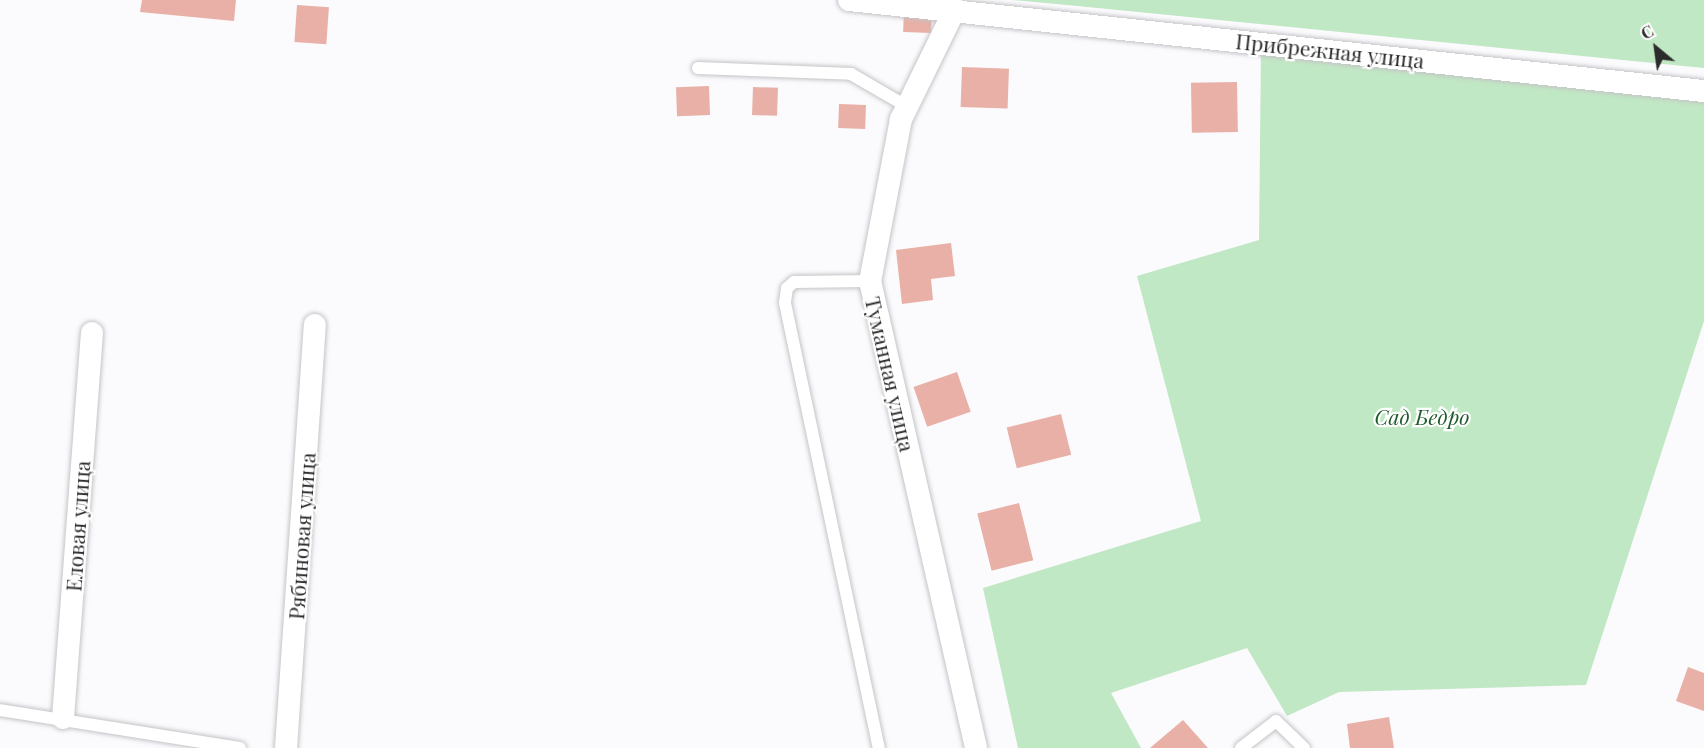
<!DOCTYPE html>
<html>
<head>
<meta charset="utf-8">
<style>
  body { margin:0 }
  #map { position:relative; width:1704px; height:748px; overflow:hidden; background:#fbfafd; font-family:"Playfair Display",serif }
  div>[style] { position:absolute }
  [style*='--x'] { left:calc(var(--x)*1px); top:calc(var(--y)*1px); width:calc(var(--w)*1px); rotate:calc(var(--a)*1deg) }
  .green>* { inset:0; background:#c1e8c4 }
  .building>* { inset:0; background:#e8b0a6; transform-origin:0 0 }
  .roads { filter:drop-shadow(0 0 2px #c5c4c7) drop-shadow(0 0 2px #c5c4c7) }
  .lane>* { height:12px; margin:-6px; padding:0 6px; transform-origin:6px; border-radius:6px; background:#fff }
  .street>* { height:22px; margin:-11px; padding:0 11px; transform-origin:11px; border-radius:11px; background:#fff }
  span { translate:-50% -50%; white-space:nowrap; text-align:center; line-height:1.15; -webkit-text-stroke:4.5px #fff; paint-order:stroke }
  .street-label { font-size:21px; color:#2b2b2c }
  .park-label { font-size:21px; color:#205b2c; font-style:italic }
  .north { position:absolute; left:1626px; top:18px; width:60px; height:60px; -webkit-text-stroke:4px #fff; paint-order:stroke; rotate:331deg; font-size:16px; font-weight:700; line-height:24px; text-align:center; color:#2b2b2c }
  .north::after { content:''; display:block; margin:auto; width:21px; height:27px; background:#2b2b2c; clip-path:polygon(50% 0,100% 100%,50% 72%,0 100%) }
</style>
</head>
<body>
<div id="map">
  <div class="green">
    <i style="clip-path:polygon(1012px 0,1704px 0,1704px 68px,1067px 5px)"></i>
    <i style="clip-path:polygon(1261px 47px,1704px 89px,1704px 321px,1586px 685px,1339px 692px,1287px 716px,1247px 648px,1111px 693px,1141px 748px,1018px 748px,983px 588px,1201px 521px,1137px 276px,1259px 240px)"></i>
  </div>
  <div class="building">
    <i style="clip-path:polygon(142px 0,236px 0,234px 21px,140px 12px)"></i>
    <i style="left:297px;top:5px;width:32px;height:37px;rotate:4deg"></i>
    <i style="left:904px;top:8px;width:28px;height:24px;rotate:2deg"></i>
    <i style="left:962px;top:67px;width:47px;height:40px;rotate:2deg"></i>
    <i style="left:1237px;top:82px;width:50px;height:46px;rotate:89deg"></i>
    <i style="left:709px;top:86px;width:29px;height:33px;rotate:88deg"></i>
    <i style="left:753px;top:87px;width:25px;height:28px;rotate:2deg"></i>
    <i style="left:839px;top:104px;width:27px;height:24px;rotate:2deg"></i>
    <i style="clip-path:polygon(951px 243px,955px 276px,931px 279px,933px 300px,902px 304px,896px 250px)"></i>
    <i style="left:957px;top:372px;width:42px;height:46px;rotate:71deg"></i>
    <i style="left:1061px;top:414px;width:42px;height:56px;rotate:76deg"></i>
    <i style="left:1019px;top:503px;width:59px;height:43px;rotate:76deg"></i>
    <i style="clip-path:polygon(1688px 667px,1704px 673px,1704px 711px,1676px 701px)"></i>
    <i style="clip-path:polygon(1389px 717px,1394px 748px,1350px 748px,1347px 724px)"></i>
    <i style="clip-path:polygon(1183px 720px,1208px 748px,1150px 748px)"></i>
  </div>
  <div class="roads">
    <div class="lane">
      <i style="--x:698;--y:68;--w:153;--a:2.2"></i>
      <i style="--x:851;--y:74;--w:58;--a:30.1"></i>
      <i style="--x:901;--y:103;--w:11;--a:80"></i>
      <i style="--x:870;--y:281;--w:76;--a:179.2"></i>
      <i style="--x:794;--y:282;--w:9;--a:139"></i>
      <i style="--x:787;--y:288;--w:15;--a:98"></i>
      <i style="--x:785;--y:303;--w:455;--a:78.1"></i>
      <i style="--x:0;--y:710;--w:243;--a:9"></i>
      <i style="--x:1241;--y:748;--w:44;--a:-37.6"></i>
      <i style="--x:1276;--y:721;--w:39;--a:44"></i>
    </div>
    <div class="street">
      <i style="--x:849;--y:0;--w:860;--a:6.08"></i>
      <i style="--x:955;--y:9;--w:123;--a:116.1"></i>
      <i style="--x:901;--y:119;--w:165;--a:100.8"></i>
      <i style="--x:870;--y:281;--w:479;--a:77.2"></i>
      <i style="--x:63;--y:718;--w:386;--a:-85.7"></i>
      <i style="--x:286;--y:748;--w:424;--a:-86.1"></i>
    </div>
  </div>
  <div class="street-label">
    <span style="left:1330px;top:50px;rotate:6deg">Прибрежная улица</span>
    <span style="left:891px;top:374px;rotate:77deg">Туманная улица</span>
    <span style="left:77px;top:526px;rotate:-86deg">Еловая улица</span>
    <span style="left:301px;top:536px;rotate:-86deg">Рябиновая улица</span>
  </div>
  <div class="park-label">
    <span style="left:1422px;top:416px">Сад Бедро</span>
  </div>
  <div class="north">С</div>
</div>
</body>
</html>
